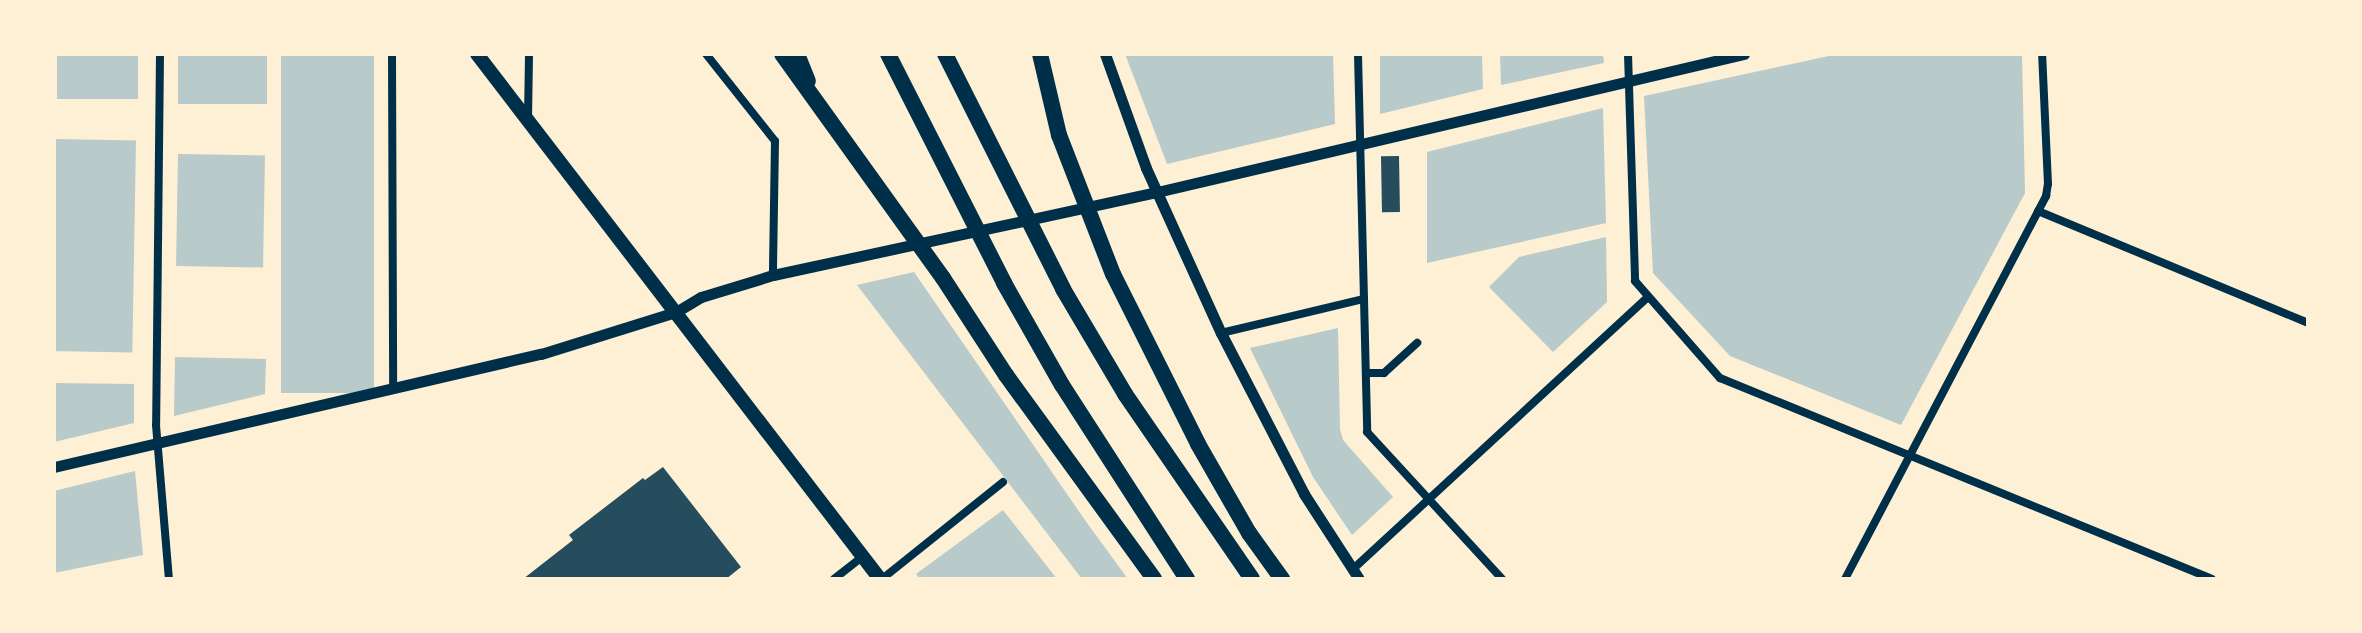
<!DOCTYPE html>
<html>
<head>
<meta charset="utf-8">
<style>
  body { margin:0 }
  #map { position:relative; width:2362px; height:633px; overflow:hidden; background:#fdf0d5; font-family:Poppins,sans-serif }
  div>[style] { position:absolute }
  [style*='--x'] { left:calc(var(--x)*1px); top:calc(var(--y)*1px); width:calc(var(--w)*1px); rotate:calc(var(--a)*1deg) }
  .green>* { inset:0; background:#b9caca; transform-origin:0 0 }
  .building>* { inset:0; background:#264d5e; transform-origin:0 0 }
  .minor>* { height:8px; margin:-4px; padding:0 4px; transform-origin:4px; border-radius:4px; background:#003049 }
  .tertiary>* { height:11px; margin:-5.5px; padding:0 5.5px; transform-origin:5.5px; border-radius:5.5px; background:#003049 }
  .primary>* { height:14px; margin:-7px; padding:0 7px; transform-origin:7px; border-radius:7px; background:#003049 }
  .motorway>* { height:16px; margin:-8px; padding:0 8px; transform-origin:8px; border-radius:8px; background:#003049 }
  span { translate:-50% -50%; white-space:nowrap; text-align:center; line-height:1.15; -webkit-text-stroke:8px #fdf0d5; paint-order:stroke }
  .frame { position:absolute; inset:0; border:56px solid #fdf0d5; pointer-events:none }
</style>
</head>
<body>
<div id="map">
  <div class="green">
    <i style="left:57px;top:54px;width:81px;height:45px"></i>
    <i style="left:178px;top:54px;width:89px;height:50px"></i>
    <i style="left:281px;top:54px;width:93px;height:339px"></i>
    <i style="clip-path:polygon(1125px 54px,1333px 54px,1335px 124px,1167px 164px)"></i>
    <i style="clip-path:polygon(1380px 54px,1482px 54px,1483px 89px,1380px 114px)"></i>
    <i style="clip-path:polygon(1500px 54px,1603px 54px,1604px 63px,1501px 85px)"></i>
    <i style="clip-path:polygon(1838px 54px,2022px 54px,2025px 193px,1901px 425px,1730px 356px,1653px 273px,1644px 96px)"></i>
    <i style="clip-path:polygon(1603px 108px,1606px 223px,1427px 263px,1427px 152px)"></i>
    <i style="left:55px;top:139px;width:81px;height:212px;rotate:1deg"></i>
    <i style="left:178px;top:154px;width:87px;height:112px;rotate:1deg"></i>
    <i style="clip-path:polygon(1606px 237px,1607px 302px,1553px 352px,1489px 287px,1519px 257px)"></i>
    <i style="clip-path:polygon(914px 272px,1087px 523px,1128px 579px,1082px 579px,857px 285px)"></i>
    <i style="clip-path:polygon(1338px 328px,1340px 429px,1343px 440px,1393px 497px,1352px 535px,1313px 477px,1250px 348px)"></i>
    <i style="clip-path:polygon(175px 357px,266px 359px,265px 394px,174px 416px)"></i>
    <i style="clip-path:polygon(54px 383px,134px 384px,134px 423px,54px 442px)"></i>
    <i style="clip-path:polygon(135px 471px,143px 555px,54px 573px,54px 491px)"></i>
    <i style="clip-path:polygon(1003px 510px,1057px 579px,920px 579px,916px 574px)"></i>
  </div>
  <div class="building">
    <i style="left:1399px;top:156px;width:56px;height:18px;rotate:89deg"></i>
    <i style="clip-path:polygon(663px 467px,741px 567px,726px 579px,523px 579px,573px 540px,569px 535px,643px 478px,645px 480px)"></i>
  </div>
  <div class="minor">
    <i style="--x:160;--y:54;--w:371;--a:90.6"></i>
    <i style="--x:156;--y:425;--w:155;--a:85.2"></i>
    <i style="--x:392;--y:54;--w:335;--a:89.8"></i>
    <i style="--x:706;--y:54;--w:111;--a:51.6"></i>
    <i style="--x:775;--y:141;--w:134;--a:90.9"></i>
    <i style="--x:1358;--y:54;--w:378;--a:88.6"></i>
    <i style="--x:1367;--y:432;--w:200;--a:47.4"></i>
    <i style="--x:1628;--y:54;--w:227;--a:88.2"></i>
    <i style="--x:1635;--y:281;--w:129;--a:48.8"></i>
    <i style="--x:1720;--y:378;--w:531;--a:22.22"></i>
    <i style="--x:528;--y:119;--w:65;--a:-89.1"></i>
    <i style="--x:2038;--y:211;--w:292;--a:22.5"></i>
    <i style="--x:1221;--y:333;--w:147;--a:-13.4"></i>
    <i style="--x:1366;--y:373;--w:18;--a:0"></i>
    <i style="--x:1384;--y:373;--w:45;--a:-42.3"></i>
    <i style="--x:1352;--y:570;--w:403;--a:-42.7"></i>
    <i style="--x:834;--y:579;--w:37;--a:-38"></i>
    <i style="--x:882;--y:579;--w:155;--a:-38.7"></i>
    <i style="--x:1845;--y:579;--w:433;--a:-62.3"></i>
    <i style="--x:2046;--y:196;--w:12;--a:-81"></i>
    <i style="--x:2048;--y:184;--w:130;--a:-92.6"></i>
  </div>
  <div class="tertiary">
    <i style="--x:1105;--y:54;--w:121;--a:70.2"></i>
    <i style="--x:1146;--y:168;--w:181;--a:65.6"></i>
    <i style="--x:1221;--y:333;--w:181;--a:62.7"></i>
    <i style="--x:1304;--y:494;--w:101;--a:57.1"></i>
    <i style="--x:54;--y:467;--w:500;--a:-13.1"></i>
    <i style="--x:541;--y:354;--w:141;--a:-17.3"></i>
    <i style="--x:676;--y:312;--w:29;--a:-31"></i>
    <i style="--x:701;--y:297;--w:75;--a:-17"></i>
    <i style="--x:773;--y:275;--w:393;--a:-12.2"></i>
    <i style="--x:1157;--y:192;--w:603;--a:-13.23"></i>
  </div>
  <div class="primary">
    <i style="--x:477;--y:54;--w:662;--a:52.49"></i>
  </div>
  <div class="motorway">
    <i style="--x:782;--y:54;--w:276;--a:54.3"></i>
    <i style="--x:943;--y:278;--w:116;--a:57"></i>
    <i style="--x:1006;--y:375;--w:252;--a:54"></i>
    <i style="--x:797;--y:54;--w:29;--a:68"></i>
    <i style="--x:888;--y:54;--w:257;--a:63.1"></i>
    <i style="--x:1004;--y:283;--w:117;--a:60.4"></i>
    <i style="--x:1062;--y:385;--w:231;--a:57.2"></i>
    <i style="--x:945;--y:54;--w:263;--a:63.3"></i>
    <i style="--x:1063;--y:289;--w:122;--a:59.4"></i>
    <i style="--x:1125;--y:394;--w:224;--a:55.5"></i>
    <i style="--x:1040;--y:54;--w:83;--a:76.8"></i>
    <i style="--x:1059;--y:135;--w:149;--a:68.8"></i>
    <i style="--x:1113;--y:274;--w:190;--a:63.4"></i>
    <i style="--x:1198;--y:444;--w:103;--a:60.2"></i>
    <i style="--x:1249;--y:533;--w:57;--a:54.3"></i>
  </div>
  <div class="frame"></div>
</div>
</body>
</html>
